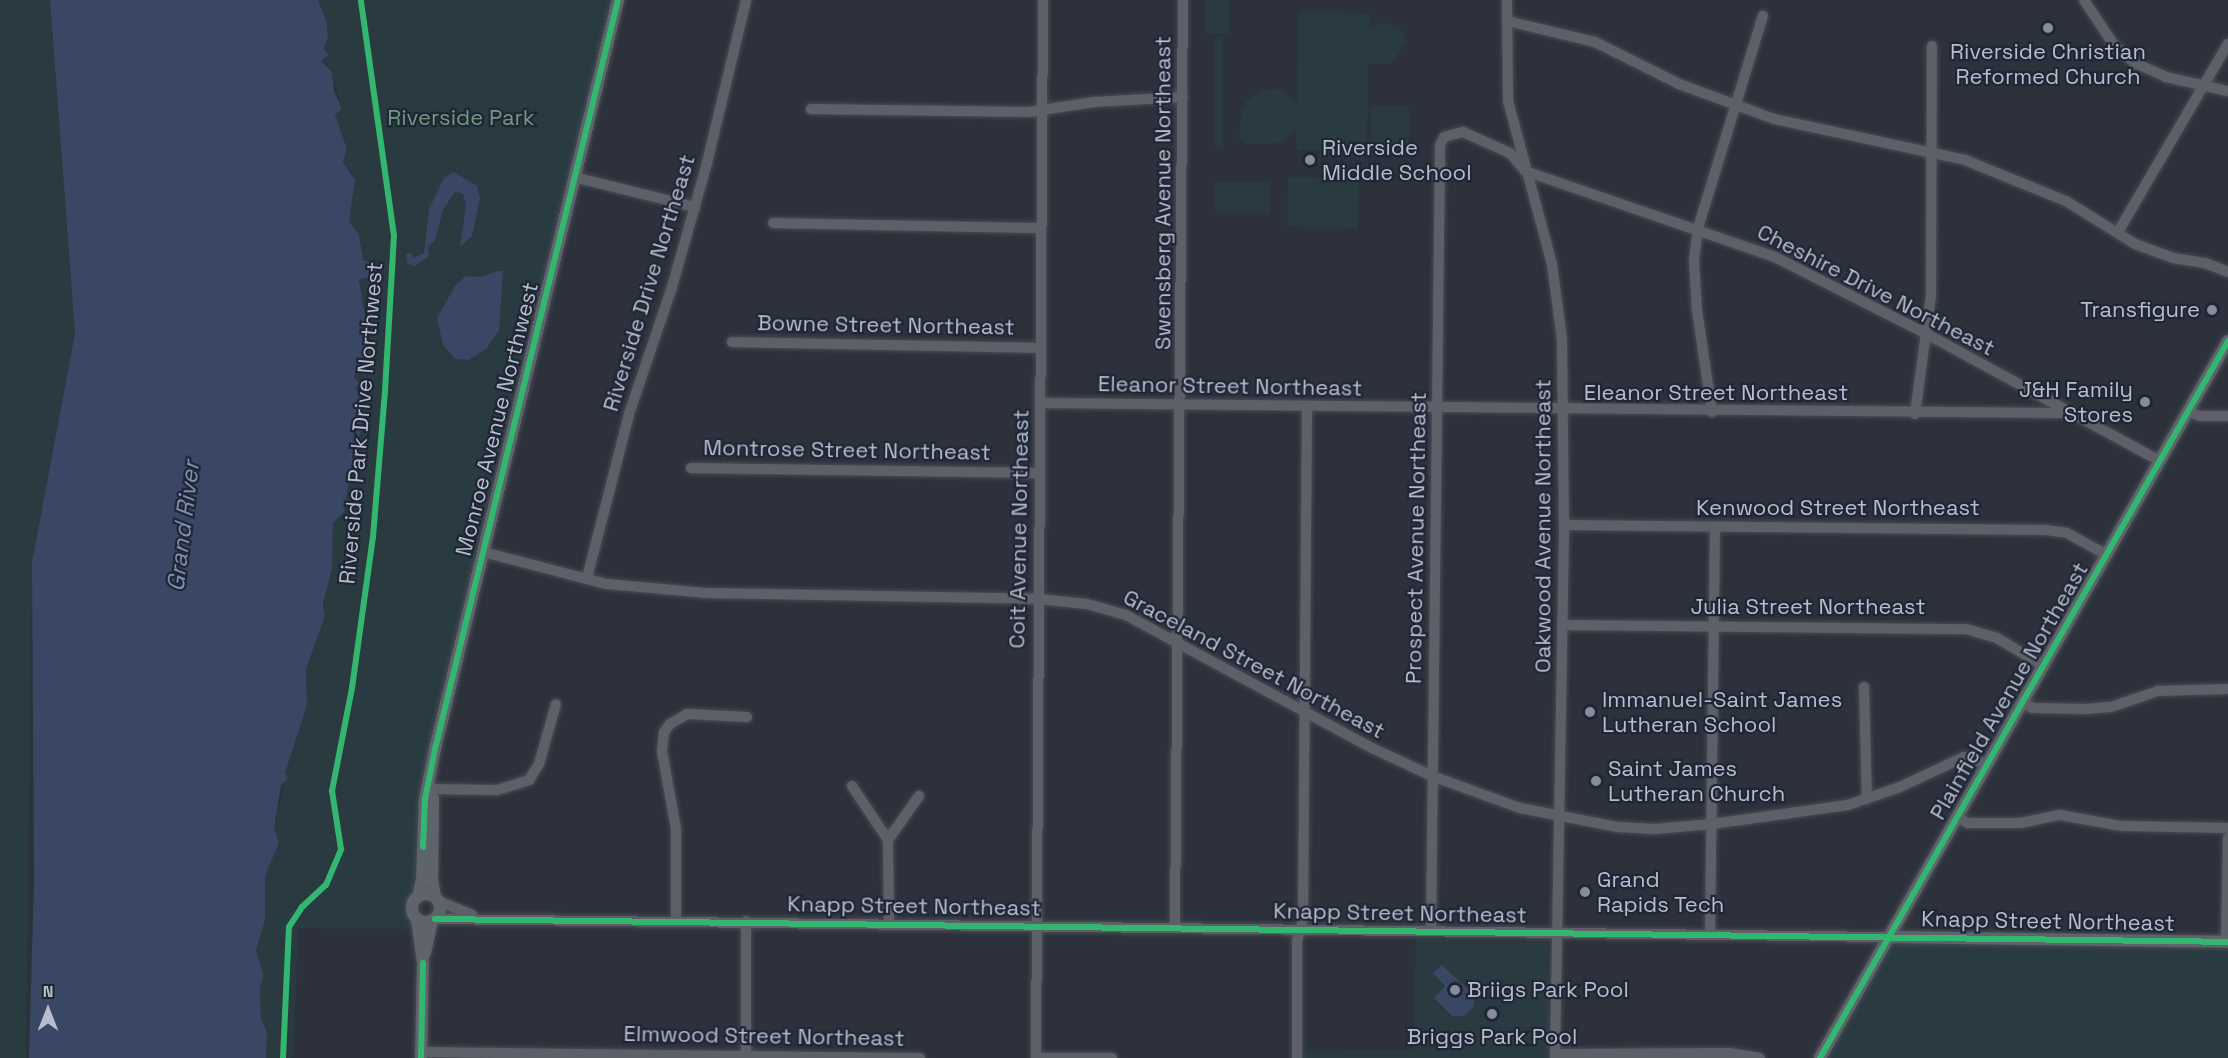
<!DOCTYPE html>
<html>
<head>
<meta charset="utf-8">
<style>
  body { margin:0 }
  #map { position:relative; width:2228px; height:1058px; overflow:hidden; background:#2c313b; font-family:"Space Grotesk",sans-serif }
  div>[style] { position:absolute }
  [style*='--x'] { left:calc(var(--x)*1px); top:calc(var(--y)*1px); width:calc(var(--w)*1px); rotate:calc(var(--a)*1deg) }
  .green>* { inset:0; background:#293b41; transform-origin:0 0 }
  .water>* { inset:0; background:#394664 }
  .roads { filter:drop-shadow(0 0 2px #484c53) drop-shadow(0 0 2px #484c53) }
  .minor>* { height:10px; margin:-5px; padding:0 5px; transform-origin:5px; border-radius:5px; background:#5d6069 }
  .major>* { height:12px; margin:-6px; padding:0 6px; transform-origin:6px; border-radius:6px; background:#5f636b }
  .major>.ring { margin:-6px; padding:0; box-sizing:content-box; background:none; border:12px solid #5f636b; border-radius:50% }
  .cycleway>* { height:6px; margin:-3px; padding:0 3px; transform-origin:3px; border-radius:3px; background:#33b770 }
  .dots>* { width:16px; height:16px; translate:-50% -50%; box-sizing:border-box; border:3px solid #1f2636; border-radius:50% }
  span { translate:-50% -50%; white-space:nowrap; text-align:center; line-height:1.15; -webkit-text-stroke:4.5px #1f2636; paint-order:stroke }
  .poi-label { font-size:22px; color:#b7bdcb }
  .left { translate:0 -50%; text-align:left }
  .right { translate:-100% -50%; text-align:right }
  .park-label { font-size:22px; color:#6f9c7e }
  .street-label { font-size:22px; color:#b7bdcb }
  .water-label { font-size:24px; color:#7f8fb2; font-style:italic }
  .north { position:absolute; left:18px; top:980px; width:60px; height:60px; -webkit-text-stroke:4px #1f2636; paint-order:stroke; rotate:0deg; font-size:16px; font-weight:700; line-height:24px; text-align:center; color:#b7bdcb }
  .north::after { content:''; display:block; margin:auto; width:21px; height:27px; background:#b7bdcb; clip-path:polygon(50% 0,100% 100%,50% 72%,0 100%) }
</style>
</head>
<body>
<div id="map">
  <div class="green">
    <i style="clip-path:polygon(0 0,50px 0,75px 333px,32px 562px,26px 1058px,0 1058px)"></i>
    <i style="clip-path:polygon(318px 0,612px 0,429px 750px,421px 788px,415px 888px,409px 905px,413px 925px,410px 929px,298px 928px,294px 1050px,291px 1058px,266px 1058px,267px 1032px,261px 1019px,260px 986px,264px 976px,256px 952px,265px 920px,265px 876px,279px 843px,274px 828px,283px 790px,281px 785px,307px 705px,306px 669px,325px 616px,323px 604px,332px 568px,333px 523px,344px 512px,363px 407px,356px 387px,361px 385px,354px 378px,361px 328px,366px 322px,359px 280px,363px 260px,359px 234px,349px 221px,355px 180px,343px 162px,347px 149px,335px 115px,342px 109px,332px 72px,321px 61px,326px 20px)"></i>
    <i style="left:1205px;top:0;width:24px;height:34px"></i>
    <i style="clip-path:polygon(1298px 12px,1369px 13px,1369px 27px,1383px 22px,1402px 30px,1406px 41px,1395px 59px,1390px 64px,1368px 64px,1367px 151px,1297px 150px,1296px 128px,1282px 143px,1246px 144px,1239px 137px,1241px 111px,1247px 100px,1261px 90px,1280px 89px,1297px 104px)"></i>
    <i style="left:1215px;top:36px;width:8px;height:112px"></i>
    <i style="left:1371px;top:106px;width:38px;height:49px"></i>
    <i style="left:1288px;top:177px;width:71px;height:50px;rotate:1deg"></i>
    <i style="left:1215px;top:182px;width:55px;height:31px"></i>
    <i style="clip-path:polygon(1416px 939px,1547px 943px,1549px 1058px,1303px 1058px,1303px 1051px,1413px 1050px)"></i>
    <i style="clip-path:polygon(1895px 942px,2228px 946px,2228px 1058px,1827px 1058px)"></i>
  </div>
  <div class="water">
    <i style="clip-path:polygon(50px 0,318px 0,326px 20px,328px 37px,323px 49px,329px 55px,321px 61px,332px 72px,334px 91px,342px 109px,335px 115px,347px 149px,343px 162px,355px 180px,349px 221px,359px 234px,363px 260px,376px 265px,376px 274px,359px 280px,366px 322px,361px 329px,367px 343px,364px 366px,356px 367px,354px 378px,362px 385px,356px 387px,363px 407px,362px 429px,355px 445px,344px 512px,333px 523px,332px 568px,323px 604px,325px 616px,306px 669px,307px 705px,285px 773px,288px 778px,281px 785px,274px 828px,279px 843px,265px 876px,265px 920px,256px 951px,264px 976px,260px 986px,261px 1019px,267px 1032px,266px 1058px,29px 1058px,34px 881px,32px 562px,75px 333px)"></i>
    <i style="clip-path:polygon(454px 172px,477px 186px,480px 198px,472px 236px,460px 247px,466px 205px,463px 194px,455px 191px,443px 210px,435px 240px,428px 247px,429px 256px,414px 266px,407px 263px,406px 254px,412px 253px,413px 258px,424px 253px,429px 209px,444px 178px)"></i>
    <i style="clip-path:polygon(498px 271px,503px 271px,499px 330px,487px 348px,469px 360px,455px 359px,443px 345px,437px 318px,455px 286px,466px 276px,481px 277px)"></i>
    <i style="clip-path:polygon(1442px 965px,1474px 995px,1474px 1006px,1464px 1016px,1452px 1016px,1434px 998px,1445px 986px,1433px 973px)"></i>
  </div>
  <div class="roads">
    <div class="minor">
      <i style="--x:1507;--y:0;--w:101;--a:89.4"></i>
      <i style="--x:1508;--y:101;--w:169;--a:74.9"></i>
      <i style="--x:1552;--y:264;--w:77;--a:82.5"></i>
      <i style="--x:1562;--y:340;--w:192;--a:89.4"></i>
      <i style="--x:1564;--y:532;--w:526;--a:90.98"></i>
      <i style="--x:2084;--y:0;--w:54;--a:56.3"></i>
      <i style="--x:2114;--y:45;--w:28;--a:41"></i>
      <i style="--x:2135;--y:63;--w:34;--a:24"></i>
      <i style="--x:2166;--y:77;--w:64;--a:12.7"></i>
      <i style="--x:1507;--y:21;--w:90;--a:13.4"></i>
      <i style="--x:1595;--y:42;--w:94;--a:26.6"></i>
      <i style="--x:1679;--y:84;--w:101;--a:20.2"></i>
      <i style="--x:1774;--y:119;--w:195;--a:12.1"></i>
      <i style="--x:1965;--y:160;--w:109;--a:22.1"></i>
      <i style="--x:2066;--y:201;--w:81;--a:31.9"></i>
      <i style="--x:2135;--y:244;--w:40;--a:20.2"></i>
      <i style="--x:2173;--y:258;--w:32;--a:9"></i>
      <i style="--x:2205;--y:263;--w:25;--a:21"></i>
      <i style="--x:811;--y:109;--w:218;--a:0.8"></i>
      <i style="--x:1029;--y:112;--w:66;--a:-8.7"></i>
      <i style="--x:1094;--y:102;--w:89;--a:-3.2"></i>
      <i style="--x:574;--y:177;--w:125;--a:13.9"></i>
      <i style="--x:773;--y:223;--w:267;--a:1.1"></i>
      <i style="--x:2118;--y:232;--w:218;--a:-59.7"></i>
      <i style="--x:732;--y:342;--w:308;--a:1.1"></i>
      <i style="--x:1040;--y:403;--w:1026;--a:0.56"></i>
      <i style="--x:2188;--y:411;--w:13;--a:23"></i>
      <i style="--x:2200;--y:416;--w:28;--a:0"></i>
      <i style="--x:1712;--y:412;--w:102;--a:-98.4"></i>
      <i style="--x:1697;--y:311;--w:51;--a:-93.4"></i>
      <i style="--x:1694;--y:260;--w:32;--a:-83"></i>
      <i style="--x:1698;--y:228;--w:222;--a:-73"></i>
      <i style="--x:1915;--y:414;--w:119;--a:-82.3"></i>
      <i style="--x:1931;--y:296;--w:250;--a:-89.8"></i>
      <i style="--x:691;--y:468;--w:346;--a:0.8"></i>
      <i style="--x:1564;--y:525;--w:482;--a:0.6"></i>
      <i style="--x:2046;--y:530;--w:21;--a:8"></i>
      <i style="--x:2067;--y:533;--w:46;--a:28.8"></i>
      <i style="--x:483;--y:552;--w:128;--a:14.5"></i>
      <i style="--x:607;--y:584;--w:98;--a:5.2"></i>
      <i style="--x:705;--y:593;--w:333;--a:1"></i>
      <i style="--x:1038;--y:599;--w:49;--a:5.8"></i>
      <i style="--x:1087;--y:604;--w:41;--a:15.8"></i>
      <i style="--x:1126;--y:615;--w:280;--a:28.4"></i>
      <i style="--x:1372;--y:748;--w:66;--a:25"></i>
      <i style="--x:1432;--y:776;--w:94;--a:20"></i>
      <i style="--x:1520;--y:808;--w:100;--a:11"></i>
      <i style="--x:1618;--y:827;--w:37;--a:3"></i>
      <i style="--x:1655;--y:829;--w:57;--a:-5"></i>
      <i style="--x:1712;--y:824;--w:137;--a:-8"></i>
      <i style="--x:1848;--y:805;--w:55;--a:-19.1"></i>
      <i style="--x:1900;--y:787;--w:71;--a:-25.1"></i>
      <i style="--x:1964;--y:757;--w:24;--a:17"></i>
      <i style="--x:587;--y:578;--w:169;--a:-75.6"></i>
      <i style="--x:629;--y:414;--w:134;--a:-71.3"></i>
      <i style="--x:672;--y:287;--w:129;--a:-74.2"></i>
      <i style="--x:707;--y:163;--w:168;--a:-76.5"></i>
      <i style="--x:1563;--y:625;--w:403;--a:0.6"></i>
      <i style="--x:1966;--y:629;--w:32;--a:16"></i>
      <i style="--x:1997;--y:638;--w:55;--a:30.8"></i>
      <i style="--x:1864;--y:687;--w:112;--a:88.5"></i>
      <i style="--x:2023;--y:703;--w:11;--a:27"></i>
      <i style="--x:2033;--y:708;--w:53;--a:1.1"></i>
      <i style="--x:2086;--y:709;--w:25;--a:-5"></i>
      <i style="--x:2111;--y:707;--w:50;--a:-18.8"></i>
      <i style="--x:2158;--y:691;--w:70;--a:-1.6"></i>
      <i style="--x:852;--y:786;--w:65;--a:56.3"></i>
      <i style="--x:429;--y:789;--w:68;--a:0.8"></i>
      <i style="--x:497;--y:790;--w:34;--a:-17"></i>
      <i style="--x:529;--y:780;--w:19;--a:-58"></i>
      <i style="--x:539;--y:764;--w:62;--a:-74.2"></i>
      <i style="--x:1957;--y:817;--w:13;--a:29"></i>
      <i style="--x:1968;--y:823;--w:53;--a:0"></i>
      <i style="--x:2021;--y:823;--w:40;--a:-12"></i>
      <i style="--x:2060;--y:815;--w:63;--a:10.1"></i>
      <i style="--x:2122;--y:826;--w:106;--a:1.1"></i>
      <i style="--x:888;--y:840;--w:83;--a:89.3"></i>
      <i style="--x:888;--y:840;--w:54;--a:-54.8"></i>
      <i style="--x:438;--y:901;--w:37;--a:22"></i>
      <i style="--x:435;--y:919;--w:1454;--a:0.71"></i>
      <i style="--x:676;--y:920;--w:91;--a:-90"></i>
      <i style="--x:676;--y:829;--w:79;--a:-100.2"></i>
      <i style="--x:662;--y:751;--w:19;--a:-84"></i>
      <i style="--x:664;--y:732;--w:10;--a:-53"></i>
      <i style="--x:670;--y:724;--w:20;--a:-30"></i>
      <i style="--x:687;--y:714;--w:60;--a:2.9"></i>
      <i style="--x:746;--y:921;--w:137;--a:90"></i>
      <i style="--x:1175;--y:927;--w:927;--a:-89.51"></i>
      <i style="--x:1431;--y:931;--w:786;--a:-89.34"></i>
      <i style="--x:1440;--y:145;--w:9;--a:-63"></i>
      <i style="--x:1444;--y:137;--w:20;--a:-15"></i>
      <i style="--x:1463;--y:132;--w:51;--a:24.1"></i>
      <i style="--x:1510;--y:153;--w:23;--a:50"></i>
      <i style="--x:1525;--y:171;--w:264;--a:19"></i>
      <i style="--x:1775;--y:257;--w:168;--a:26.9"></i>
      <i style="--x:1925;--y:333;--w:268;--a:28.6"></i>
      <i style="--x:1710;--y:934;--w:407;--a:-89.3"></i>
      <i style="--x:2226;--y:942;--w:104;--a:-88.9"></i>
      <i style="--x:422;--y:1052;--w:498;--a:0.7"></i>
      <i style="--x:1555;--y:1054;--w:174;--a:-0.3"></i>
      <i style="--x:1729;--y:1053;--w:31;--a:9"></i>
      <i style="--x:1036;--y:1058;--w:1058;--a:-89.62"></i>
      <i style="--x:1042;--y:1058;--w:70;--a:0"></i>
      <i style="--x:1297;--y:1058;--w:117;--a:-90"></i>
      <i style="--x:1297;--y:941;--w:24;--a:-75"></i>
      <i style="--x:1303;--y:918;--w:511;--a:-89.55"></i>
    </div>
    <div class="major">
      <i style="--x:429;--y:789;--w:11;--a:68"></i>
      <i style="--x:433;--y:799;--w:81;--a:90.7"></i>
      <i style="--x:432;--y:880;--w:17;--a:80"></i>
      <i class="ring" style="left:412px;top:894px;width:16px;height:16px"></i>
      <i style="--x:418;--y:897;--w:18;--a:-77"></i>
      <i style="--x:422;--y:879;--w:80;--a:-87.9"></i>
      <i style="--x:425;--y:799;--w:51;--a:-78.7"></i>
      <i style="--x:435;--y:749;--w:771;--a:-76.27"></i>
      <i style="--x:417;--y:919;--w:44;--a:82.2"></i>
      <i style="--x:423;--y:963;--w:95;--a:91.2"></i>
      <i style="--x:1889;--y:937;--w:339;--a:0.8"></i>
      <i style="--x:425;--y:953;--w:33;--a:-78"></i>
      <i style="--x:1820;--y:1058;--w:825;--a:-60.36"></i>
    </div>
  </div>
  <div class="cycleway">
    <i style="--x:423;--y:847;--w:48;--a:-87.6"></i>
    <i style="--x:425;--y:799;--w:51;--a:-78.7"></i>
    <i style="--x:435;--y:749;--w:771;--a:-76.27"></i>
    <i style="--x:435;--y:919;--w:1793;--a:0.73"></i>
    <i style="--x:283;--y:1058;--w:131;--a:-87.4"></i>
    <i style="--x:289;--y:927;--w:24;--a:-57"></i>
    <i style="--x:302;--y:907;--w:33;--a:-43"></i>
    <i style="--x:326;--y:885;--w:39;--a:-67"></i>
    <i style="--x:341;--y:849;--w:59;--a:-98.8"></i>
    <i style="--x:332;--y:791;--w:105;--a:-79"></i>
    <i style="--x:352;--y:688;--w:152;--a:-82.1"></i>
    <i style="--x:373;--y:537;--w:146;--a:-85.3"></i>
    <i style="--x:385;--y:391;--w:155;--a:-86.7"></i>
    <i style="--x:394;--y:236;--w:238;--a:-98"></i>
    <i style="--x:421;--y:1058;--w:95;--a:-88.8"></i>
    <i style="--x:1820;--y:1058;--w:825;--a:-60.36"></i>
  </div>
  <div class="dots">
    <i style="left:2048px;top:28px;background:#868c99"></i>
    <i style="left:1310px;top:160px;background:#868c99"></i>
    <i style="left:2212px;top:310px;background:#868c99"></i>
    <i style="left:2145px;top:402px;background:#868c99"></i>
    <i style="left:1590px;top:712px;background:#868c99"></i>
    <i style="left:1596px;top:781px;background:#868c99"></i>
    <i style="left:1585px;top:892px;background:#868c99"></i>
    <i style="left:1455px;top:990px;background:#868c99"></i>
    <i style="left:1492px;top:1014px;background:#868c99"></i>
  </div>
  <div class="poi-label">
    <span style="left:2048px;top:64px">Riverside Christian<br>Reformed Church</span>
    <span class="left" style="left:1322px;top:160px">Riverside<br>Middle School</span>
    <span class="right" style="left:2200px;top:310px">Transfigure</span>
    <span class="right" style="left:2133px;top:402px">J&amp;H Family<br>Stores</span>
    <span class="left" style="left:1602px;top:712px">Immanuel-Saint James<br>Lutheran School</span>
    <span class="left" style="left:1608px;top:781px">Saint James<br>Lutheran Church</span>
    <span class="left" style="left:1597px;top:892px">Grand<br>Rapids Tech</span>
    <span class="left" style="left:1467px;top:990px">Briigs Park Pool</span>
    <span style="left:1492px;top:1037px">Briggs Park Pool</span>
  </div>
  <div class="park-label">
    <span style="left:461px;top:118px">Riverside Park</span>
  </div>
  <div class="street-label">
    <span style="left:1163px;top:193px;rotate:-90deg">Swensberg Avenue Northeast</span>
    <span style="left:649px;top:283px;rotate:-73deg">Riverside Drive Northeast</span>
    <span style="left:1876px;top:290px;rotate:27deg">Cheshire Drive Northeast</span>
    <span style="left:886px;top:325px;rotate:1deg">Bowne Street Northeast</span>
    <span style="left:1230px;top:386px;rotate:1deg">Eleanor Street Northeast</span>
    <span style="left:1716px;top:393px">Eleanor Street Northeast</span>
    <span style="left:497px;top:419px;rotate:-76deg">Monroe Avenue Northwest</span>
    <span style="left:361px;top:423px;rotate:-85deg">Riverside Park Drive Northwest</span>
    <span style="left:847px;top:450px;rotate:1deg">Montrose Street Northeast</span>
    <span style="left:1838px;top:508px">Kenwood Street Northeast</span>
    <span style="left:1543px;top:526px;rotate:-90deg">Oakwood Avenue Northeast</span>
    <span style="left:1019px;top:529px;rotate:-89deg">Coit Avenue Northeast</span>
    <span style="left:1416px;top:538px;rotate:-89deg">Prospect Avenue Northeast</span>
    <span style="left:1808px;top:607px">Julia Street Northeast</span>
    <span style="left:1254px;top:664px;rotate:28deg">Graceland Street Northeast</span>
    <span style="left:2009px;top:691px;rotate:-60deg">Plainfield Avenue Northeast</span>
    <span style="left:914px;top:906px;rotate:1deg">Knapp Street Northeast</span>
    <span style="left:1400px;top:913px;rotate:1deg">Knapp Street Northeast</span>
    <span style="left:2048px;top:921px;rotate:1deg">Knapp Street Northeast</span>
    <span style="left:764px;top:1036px;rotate:1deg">Elmwood Street Northeast</span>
  </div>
  <div class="water-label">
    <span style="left:183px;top:526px;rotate:-83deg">Grand River</span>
  </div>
  <div class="north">N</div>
</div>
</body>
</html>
